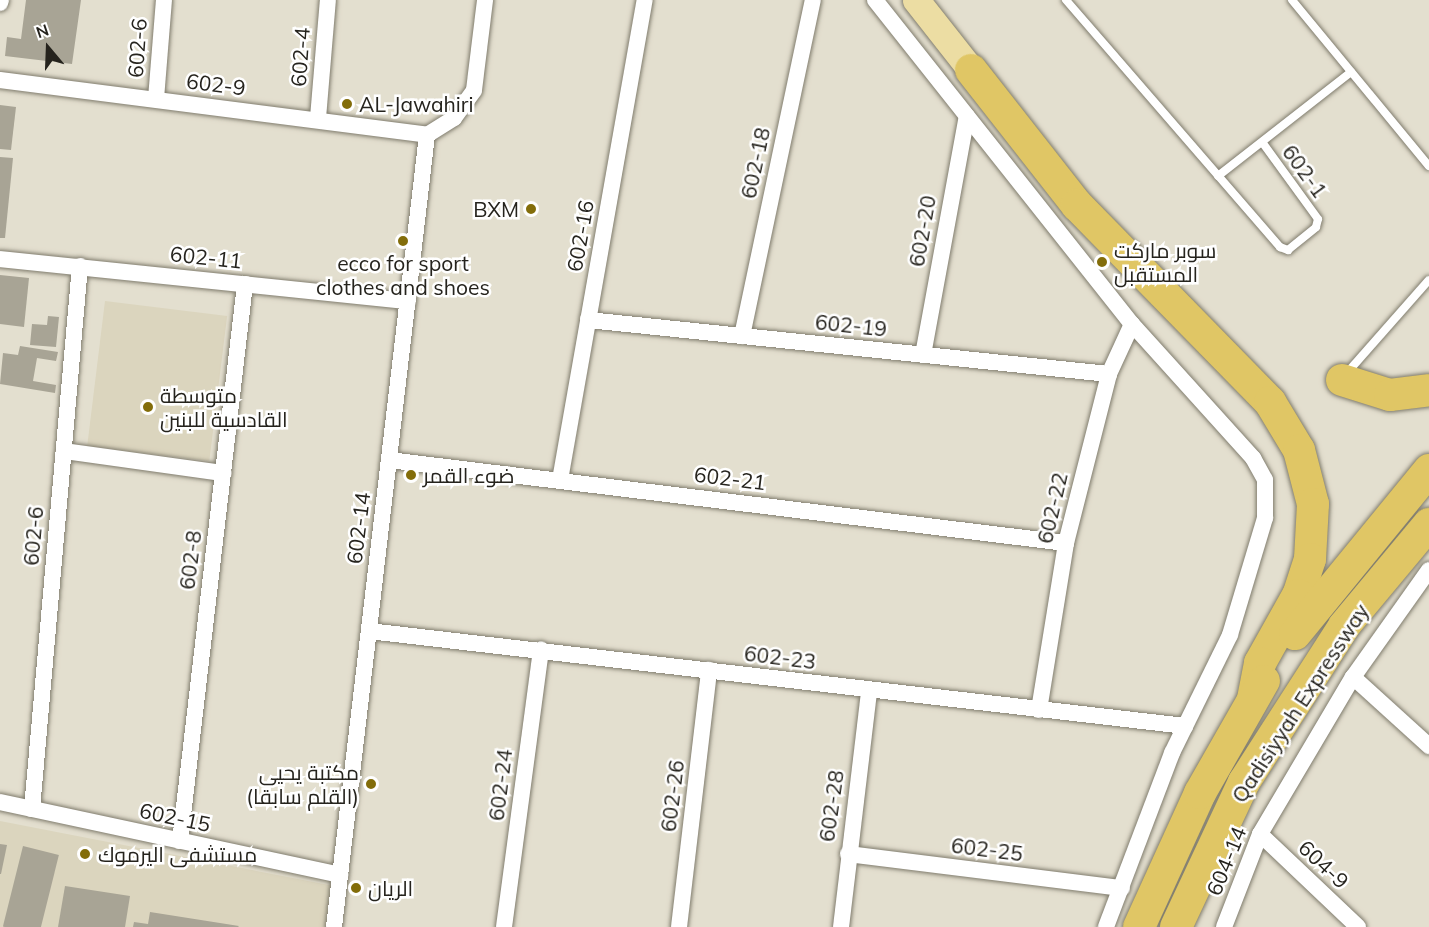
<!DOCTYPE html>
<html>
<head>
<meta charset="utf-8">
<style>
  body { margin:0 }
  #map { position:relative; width:1429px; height:927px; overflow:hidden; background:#e3dfcf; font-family:Mulish,Cairo,sans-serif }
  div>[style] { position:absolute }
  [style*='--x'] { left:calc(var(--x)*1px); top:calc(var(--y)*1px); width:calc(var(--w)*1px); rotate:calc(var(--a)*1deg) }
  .built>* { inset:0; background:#dbd5be; transform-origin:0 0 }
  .building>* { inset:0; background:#a8a495; transform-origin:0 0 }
  .roads { filter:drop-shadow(0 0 2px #807c6d) drop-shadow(0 0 2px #807c6d) }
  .service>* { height:8px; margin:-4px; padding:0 4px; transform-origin:4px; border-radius:4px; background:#fff }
  .minor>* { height:16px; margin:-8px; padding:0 8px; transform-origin:8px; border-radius:8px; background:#fff }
  .primary>* { height:27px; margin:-13.5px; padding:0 13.5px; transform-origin:13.5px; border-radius:13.5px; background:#ecdda3 }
  .motorway>* { height:32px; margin:-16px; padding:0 16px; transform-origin:16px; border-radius:16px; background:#e0c665 }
  .dots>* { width:16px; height:16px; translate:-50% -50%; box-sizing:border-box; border:3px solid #fff; border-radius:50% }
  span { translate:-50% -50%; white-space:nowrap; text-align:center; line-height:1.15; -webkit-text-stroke:5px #fff; paint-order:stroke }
  .street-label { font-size:21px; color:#25231d }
  .poi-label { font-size:21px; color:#25231d }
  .left { translate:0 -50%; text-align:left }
  .right { translate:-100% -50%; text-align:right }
  .north { position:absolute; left:18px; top:18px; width:60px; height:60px; -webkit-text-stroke:4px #fff; paint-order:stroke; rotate:341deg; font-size:16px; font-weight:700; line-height:24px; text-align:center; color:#25231d }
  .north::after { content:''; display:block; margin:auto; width:21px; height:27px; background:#25231d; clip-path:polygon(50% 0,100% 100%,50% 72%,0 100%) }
</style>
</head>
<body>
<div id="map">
  <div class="built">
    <i style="left:105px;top:301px;width:123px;height:146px;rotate:7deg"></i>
    <i style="clip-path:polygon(0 821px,339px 887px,333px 927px,0 927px)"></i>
  </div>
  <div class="building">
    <i style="clip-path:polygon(26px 0,81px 0,72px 64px,5px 56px,7px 37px,21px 39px)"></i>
    <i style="clip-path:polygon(0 105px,16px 107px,11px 150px,0 149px)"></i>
    <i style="clip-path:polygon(0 157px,13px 158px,5px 238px,0 238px)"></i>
    <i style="clip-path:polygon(0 275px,29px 278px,24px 327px,0 324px)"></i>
    <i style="clip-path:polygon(48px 316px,59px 317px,56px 347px,30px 345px,32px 324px,47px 325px)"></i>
    <i style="clip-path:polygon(20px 346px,58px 352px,56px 361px,37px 358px,33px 381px,56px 385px,55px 393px,0 384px,3px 353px,18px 355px)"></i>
    <i style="clip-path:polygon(0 844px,7px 845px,1px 874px,0 874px)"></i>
    <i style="left:23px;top:846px;width:37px;height:83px;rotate:14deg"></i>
    <i style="clip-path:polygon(65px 886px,130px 896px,125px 927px,58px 927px)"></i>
    <i style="clip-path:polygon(150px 912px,239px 926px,238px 927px,133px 927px,134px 922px,148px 924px)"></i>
  </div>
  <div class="roads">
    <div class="service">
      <i style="--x:1066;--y:0;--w:327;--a:49.1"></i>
      <i style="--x:1280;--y:247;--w:9;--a:21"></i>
      <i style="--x:1288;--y:250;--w:36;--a:-39"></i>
      <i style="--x:1316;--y:227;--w:8;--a:-76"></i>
      <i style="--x:1318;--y:219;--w:95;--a:-126"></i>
      <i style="--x:1292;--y:0;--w:215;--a:50.5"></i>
      <i style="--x:1218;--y:176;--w:169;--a:-38"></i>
      <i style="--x:1346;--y:374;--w:125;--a:-48.6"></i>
    </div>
    <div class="minor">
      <i style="--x:875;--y:0;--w:414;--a:51.6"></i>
      <i style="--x:1132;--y:324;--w:181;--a:47.9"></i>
      <i style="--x:1253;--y:458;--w:25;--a:61"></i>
      <i style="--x:1265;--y:480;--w:38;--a:90"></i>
      <i style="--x:1265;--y:518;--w:122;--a:106.7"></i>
      <i style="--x:1230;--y:635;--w:131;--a:116.2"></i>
      <i style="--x:1172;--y:753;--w:186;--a:110.8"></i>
      <i style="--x:0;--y:3;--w:3;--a:-72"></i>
      <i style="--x:0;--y:80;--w:431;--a:7.3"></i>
      <i style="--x:156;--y:99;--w:99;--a:-85.4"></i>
      <i style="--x:318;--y:118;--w:118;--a:-85.2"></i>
      <i style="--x:427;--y:135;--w:32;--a:-32"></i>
      <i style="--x:454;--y:118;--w:34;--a:-54"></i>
      <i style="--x:474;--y:90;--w:91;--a:-83"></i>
      <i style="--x:0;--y:259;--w:410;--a:5.9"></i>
      <i style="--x:588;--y:320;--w:524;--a:5.92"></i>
      <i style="--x:742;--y:336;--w:343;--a:-78.1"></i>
      <i style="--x:923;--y:355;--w:243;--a:-79.6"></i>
      <i style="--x:64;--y:451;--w:161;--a:7.9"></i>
      <i style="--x:389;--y:460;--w:682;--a:6.99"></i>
      <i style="--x:560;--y:480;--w:487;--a:-80"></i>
      <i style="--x:369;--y:631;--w:822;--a:6.64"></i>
      <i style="--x:1353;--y:677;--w:103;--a:42.2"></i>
      <i style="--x:1039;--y:710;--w:169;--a:-80.8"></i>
      <i style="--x:1066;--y:543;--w:174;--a:-75.7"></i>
      <i style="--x:1109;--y:374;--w:55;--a:-65.3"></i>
      <i style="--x:0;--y:802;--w:348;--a:12.1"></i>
      <i style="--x:32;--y:809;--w:545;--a:-84.95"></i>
      <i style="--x:1260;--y:834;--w:135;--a:43.5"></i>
      <i style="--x:180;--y:841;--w:561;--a:-83.34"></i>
      <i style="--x:848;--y:854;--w:276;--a:7.1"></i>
      <i style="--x:334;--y:927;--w:797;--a:-83.3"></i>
      <i style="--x:504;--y:927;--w:280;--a:-82.4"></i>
      <i style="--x:679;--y:927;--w:259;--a:-83.3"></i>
      <i style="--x:841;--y:927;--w:238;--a:-83.2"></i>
      <i style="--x:1224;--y:927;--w:100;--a:-68.8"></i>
      <i style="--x:1260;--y:834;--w:182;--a:-59.4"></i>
      <i style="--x:1353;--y:677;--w:131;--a:-54.6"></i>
    </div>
    <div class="primary">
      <i style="--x:916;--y:0;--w:89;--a:51.8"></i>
    </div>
    <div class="motorway">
      <i style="--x:971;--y:70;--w:172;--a:51.9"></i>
      <i style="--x:1077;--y:205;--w:276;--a:45.6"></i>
      <i style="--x:1270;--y:402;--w:56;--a:58.9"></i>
      <i style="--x:1299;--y:450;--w:56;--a:75.5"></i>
      <i style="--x:1313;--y:504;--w:55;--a:93.1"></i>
      <i style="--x:1310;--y:559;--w:38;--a:108"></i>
      <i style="--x:1298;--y:595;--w:78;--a:119.2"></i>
      <i style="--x:1260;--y:663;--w:36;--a:101"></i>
      <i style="--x:1342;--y:380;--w:50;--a:17.4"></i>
      <i style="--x:1390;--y:395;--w:39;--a:-7"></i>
      <i style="--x:1295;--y:634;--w:212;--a:-50.7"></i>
      <i style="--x:1139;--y:927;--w:147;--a:-65.5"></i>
      <i style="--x:1200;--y:793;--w:129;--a:-60.3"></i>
      <i style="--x:1176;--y:927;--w:160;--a:-64.9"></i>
      <i style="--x:1244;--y:782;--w:185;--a:-57.3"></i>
      <i style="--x:1344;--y:626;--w:133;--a:-50.2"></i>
    </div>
  </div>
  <div class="dots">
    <i style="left:347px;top:104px;background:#836d0a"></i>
    <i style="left:531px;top:209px;background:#836d0a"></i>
    <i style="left:403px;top:241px;background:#836d0a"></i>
    <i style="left:1102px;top:262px;background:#836d0a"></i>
    <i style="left:148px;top:407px;background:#836d0a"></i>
    <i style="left:411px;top:475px;background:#836d0a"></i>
    <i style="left:371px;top:784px;background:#836d0a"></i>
    <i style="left:85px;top:854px;background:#836d0a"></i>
    <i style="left:356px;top:888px;background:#836d0a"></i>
  </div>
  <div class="street-label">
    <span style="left:137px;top:48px;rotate:-86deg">602-6</span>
    <span style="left:300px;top:57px;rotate:-86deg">602-4</span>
    <span style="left:216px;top:84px;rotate:7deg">602-9</span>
    <span style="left:755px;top:163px;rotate:-78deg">602-18</span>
    <span style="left:1305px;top:171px;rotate:54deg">602-1</span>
    <span style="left:922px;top:231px;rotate:-80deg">602-20</span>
    <span style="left:580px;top:236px;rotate:-80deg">602-16</span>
    <span style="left:206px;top:257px;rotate:6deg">602-11</span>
    <span style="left:851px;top:325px;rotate:6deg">602-19</span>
    <span style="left:730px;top:478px;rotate:7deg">602-21</span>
    <span style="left:1052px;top:508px;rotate:-77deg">602-22</span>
    <span style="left:358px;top:528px;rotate:-83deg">602-14</span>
    <span style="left:33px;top:536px;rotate:-85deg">602-6</span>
    <span style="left:190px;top:560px;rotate:-83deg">602-8</span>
    <span style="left:780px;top:657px;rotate:7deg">602-23</span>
    <span style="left:1300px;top:703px;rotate:-57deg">Qadisiyyah Expressway</span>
    <span style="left:500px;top:785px;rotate:-83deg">602-24</span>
    <span style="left:672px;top:796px;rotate:-83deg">602-26</span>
    <span style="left:831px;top:806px;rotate:-82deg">602-28</span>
    <span style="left:175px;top:817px;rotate:12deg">602-15</span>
    <span style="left:987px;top:849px;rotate:7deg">602-25</span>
    <span style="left:1226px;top:861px;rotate:-68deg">604-14</span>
    <span style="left:1324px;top:864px;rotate:43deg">604-9</span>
  </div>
  <div class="poi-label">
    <span class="left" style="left:359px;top:104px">AL-Jawahiri</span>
    <span class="right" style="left:519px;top:209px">BXM</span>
    <span class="left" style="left:1114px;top:262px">سوبر ماركت<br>المستقبل</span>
    <span style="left:403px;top:275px">ecco for sport<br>clothes and shoes</span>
    <span class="left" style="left:160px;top:407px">متوسطة<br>القادسية للبنين</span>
    <span class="left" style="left:423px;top:475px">ضوء القمر</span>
    <span class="right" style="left:359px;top:784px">مكتبة يحيى<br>(القلم سابقا)</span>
    <span class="left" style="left:98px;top:854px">مستشفى اليرموك</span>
    <span class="left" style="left:368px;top:888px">الريان</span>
  </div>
  <div class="north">N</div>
</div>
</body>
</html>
